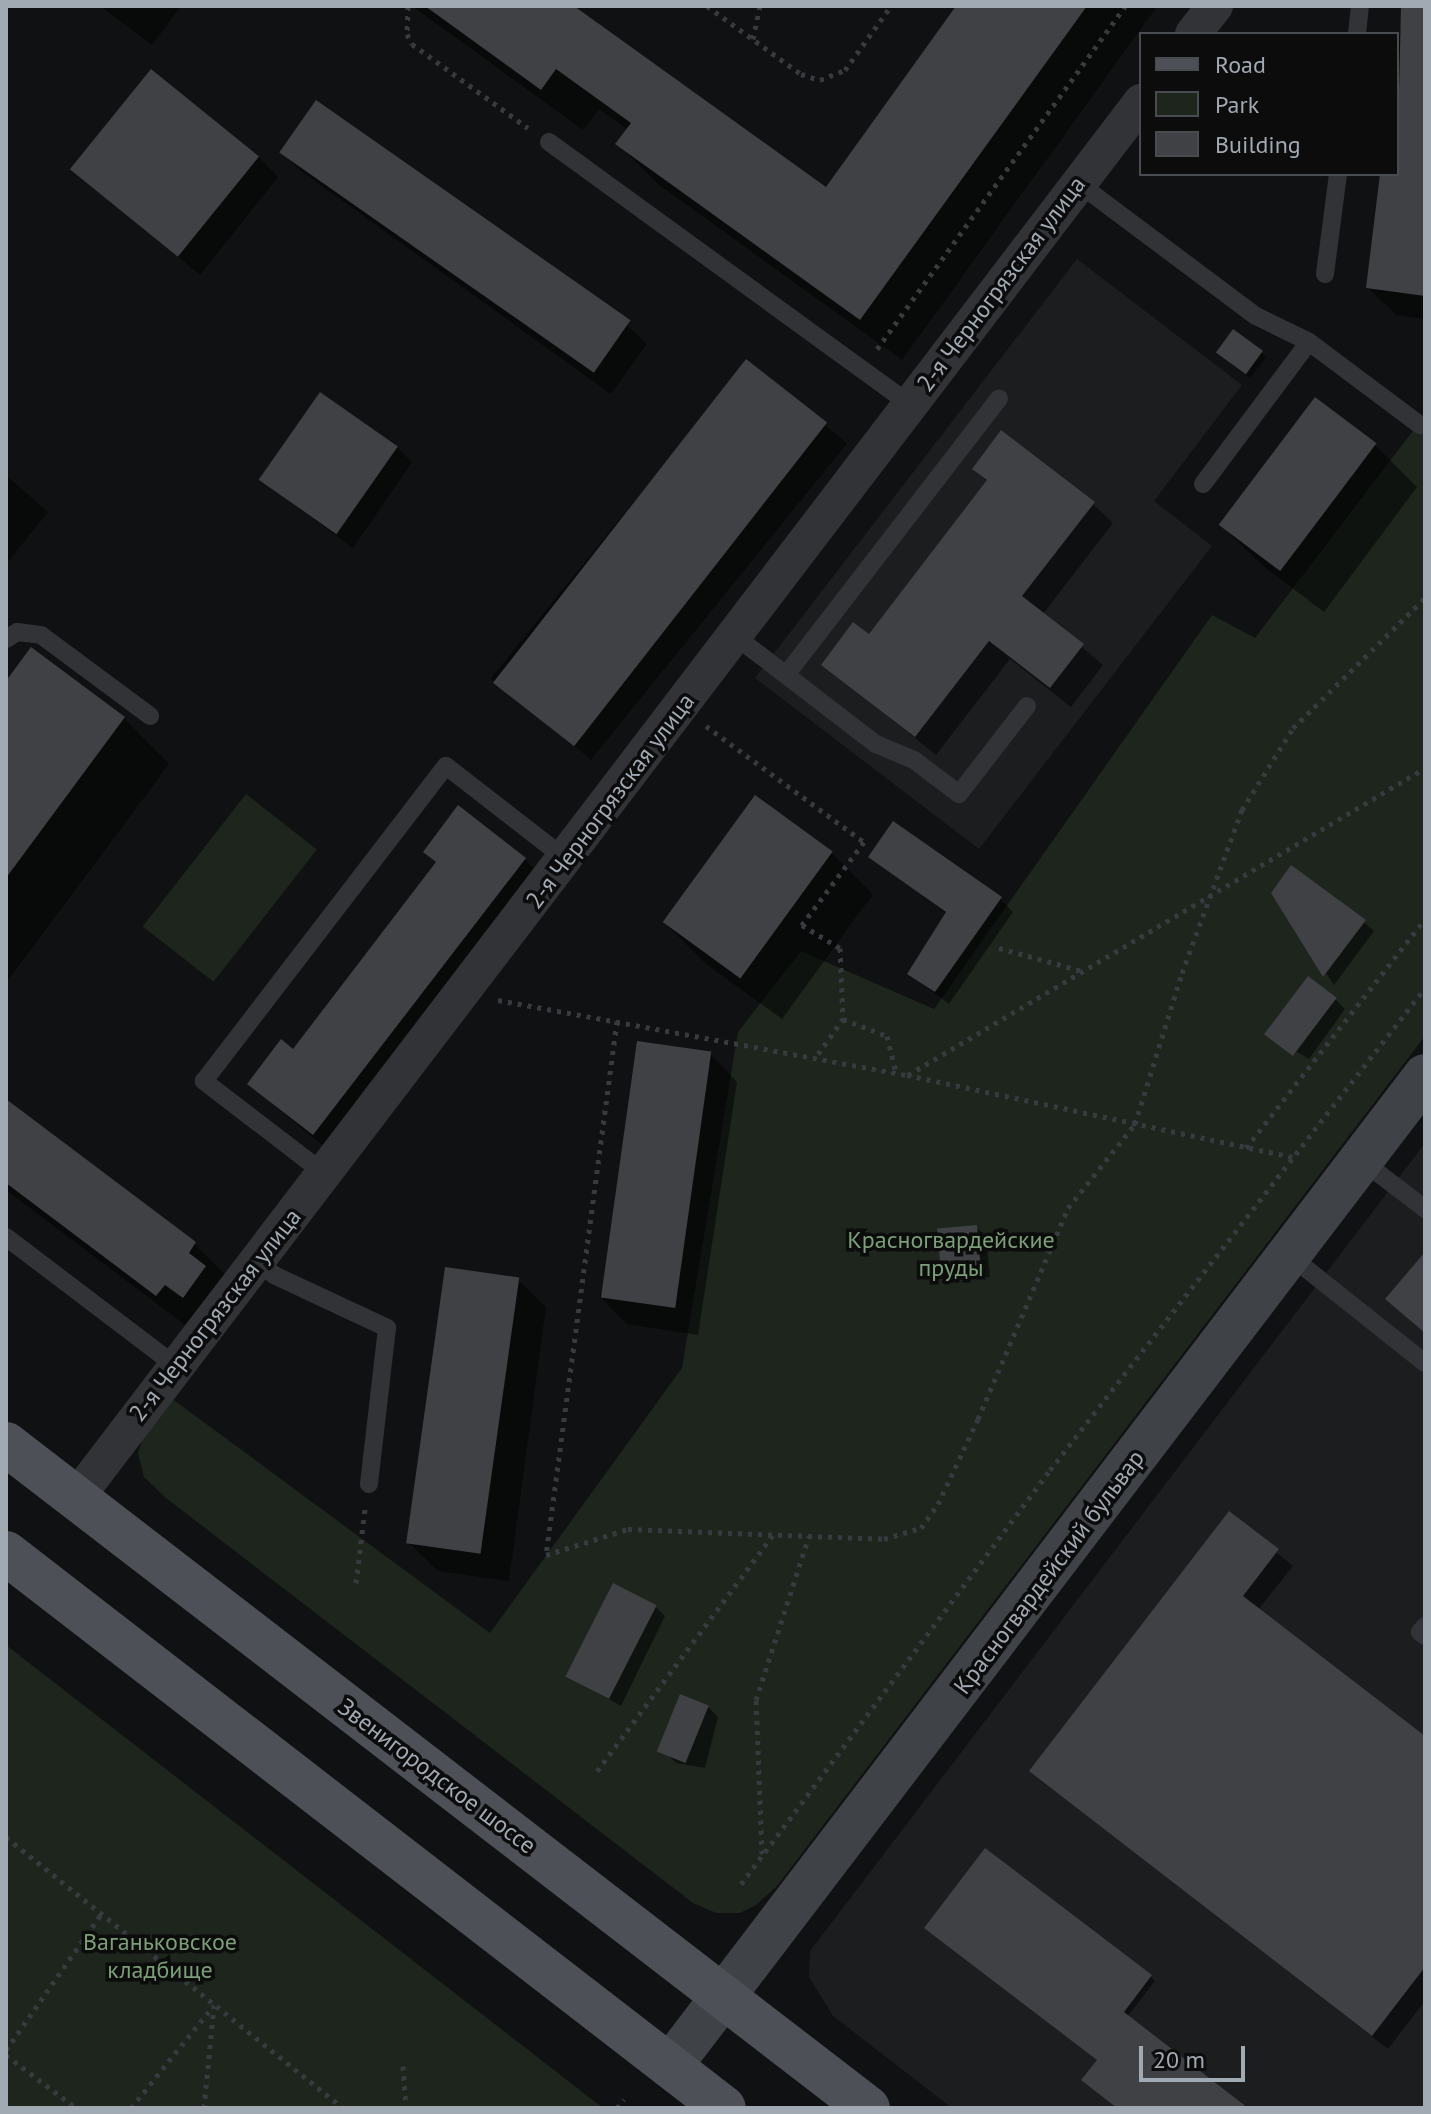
<!DOCTYPE html>
<html>
<head>
<meta charset="utf-8">
<style>
  body { margin:0 }
  #map { position:relative; width:1431px; height:2114px; overflow:hidden; background:#101112; font-family:"PT Sans",sans-serif }
  div>[style] { position:absolute }
  [style*='--x'] { left:calc(var(--x)*1px); top:calc(var(--y)*1px); width:calc(var(--w)*1px); rotate:calc(var(--a)*1deg) }
  .built>* { inset:0; background:#1c1d1f }
  .green>* { inset:0; background:#1d251d; transform-origin:0 0 }
  .shadow>* { inset:0; background:#0007; transform-origin:0 0 }
  .building>* { inset:0; background:#3f4145; transform-origin:0 0 }
  .path>* { height:5px; margin-top:-2.5px; transform-origin:0; background:repeating-linear-gradient(90deg,#373a3e 0 4px,transparent 0 10px) }
  .lane>* { height:18px; margin:-9px; padding:0 9px; transform-origin:9px; border-radius:9px; background:#313337 }
  .street>* { height:36px; margin:-18px; padding:0 18px; transform-origin:18px; border-radius:18px; background:#313337 }
  .secondary>* { height:44px; margin:-22px; padding:0 22px; transform-origin:22px; border-radius:22px; background:#3f4247 }
  .primary>* { height:44px; margin:-22px; padding:0 22px; transform-origin:22px; border-radius:22px; background:#4d5056 }
  span { translate:-50% -50%; white-space:nowrap; text-align:center; line-height:1.15; -webkit-text-stroke:7px #0c0c0d; paint-order:stroke }
  .street-label { font-size:24px; color:#a1a9b3 }
  .park-label { font-size:24px; color:#7b9f77 }
  .frame { position:absolute; inset:0; border:8px solid #a1a9b3; pointer-events:none }
  .legend { position:absolute; left:1139px; top:32px; width:260px; height:144px; box-sizing:border-box; background:#0c0c0d; border:2px solid #484b4f; margin:0; padding:10px 14px; list-style:none; font-size:24px; color:#a1a9b3 }
  .legend li { display:flex; align-items:center; gap:16px; height:40px }
  .legend b { width:40px; border:2px solid #484b4f }
  .scale { position:absolute; left:1139px; top:2046px; width:106px; height:36px; box-sizing:border-box; border:4px solid #a1a9b3; border-top:0; padding-left:10px; font-size:24px; line-height:28px; white-space:nowrap; color:#a1a9b3; -webkit-text-stroke:6px #0c0c0d; paint-order:stroke }
</style>
</head>
<body>
<div id="map">
  <div class="built">
    <i style="clip-path:polygon(1077px 259px,1242px 385px,1154px 501px,1212px 546px,979px 849px,755px 678px)"></i>
    <i style="clip-path:polygon(1425px 1143px,1425px 2108px,952px 2108px,833px 2016px,809px 1977px,810px 1951px)"></i>
  </div>
  <div class="green">
    <i style="clip-path:polygon(1425px 415px,1425px 1036px,777px 1886px,756px 1905px,740px 1913px,716px 1913px,693px 1903px,166px 1498px,144px 1477px,138px 1453px,144px 1435px,171px 1398px,490px 1633px,682px 1368px,738px 1032px,801px 951px,934px 1009px,1212px 615px,1255px 638px)"></i>
    <i style="left:246px;top:794px;width:90px;height:168px;rotate:38deg"></i>
    <i style="clip-path:polygon(6px 1645px,603px 2108px,6px 2108px)"></i>
  </div>
  <div class="shadow">
    <i style="clip-path:polygon(100px 6px,181px 6px,152px 45px)"></i>
    <i style="clip-path:polygon(412px 6px,572px 6px,826px 190px,959px 6px,1156px 8px,902px 360px,659px 185px,618px 144px,628px 130px,599px 109px,583px 130px)"></i>
    <i style="clip-path:polygon(1402px 13px,1425px 16px,1425px 319px,1396px 315px,1368px 288px,1382px 174px,1397px 174px,1397px 57px)"></i>
    <i style="clip-path:polygon(281px 152px,627px 325px,647px 344px,611px 394px,301px 171px)"></i>
    <i style="clip-path:polygon(259px 157px,278px 177px,200px 275px,73px 170px)"></i>
    <i style="clip-path:polygon(1261px 353px,1266px 357px,1250px 378px,1222px 356px)"></i>
    <i style="left:747px;top:362px;width:129px;height:407px;rotate:39deg"></i>
    <i style="clip-path:polygon(1375px 445px,1417px 487px,1324px 612px,1263px 566px,1221px 525px)"></i>
    <i style="clip-path:polygon(397px 447px,412px 462px,353px 548px,262px 481px)"></i>
    <i style="clip-path:polygon(974px 469px,1093px 504px,1113px 523px,1043px 614px,1103px 665px,1071px 707px,1010px 659px,936px 755px,823px 664px,869px 637px,988px 482px)"></i>
    <i style="clip-path:polygon(6px 475px,48px 512px,6px 564px)"></i>
    <i style="clip-path:polygon(6px 685px,124px 718px,169px 764px,6px 983px)"></i>
    <i style="clip-path:polygon(425px 852px,525px 859px,552px 887px,341px 1161px,249px 1084px,293px 1052px,438px 864px)"></i>
    <i style="clip-path:polygon(831px 852px,873px 894px,782px 1019px,706px 964px,664px 922px)"></i>
    <i style="clip-path:polygon(870px 856px,1000px 899px,1013px 912px,949px 1004px,910px 974px,947px 914px)"></i>
    <i style="clip-path:polygon(1273px 893px,1364px 922px,1374px 931px,1334px 985px)"></i>
    <i style="clip-path:polygon(1336px 1000px,1345px 1009px,1309px 1059px,1267px 1034px)"></i>
    <i style="clip-path:polygon(710px 1054px,737px 1082px,698px 1335px,627px 1324px,599px 1296px)"></i>
    <i style="clip-path:polygon(6px 1101px,195px 1244px,231px 1280px,193px 1331px,6px 1190px)"></i>
    <i style="clip-path:polygon(976px 1227px,986px 1236px,990px 1277px,953px 1280px,943px 1270px)"></i>
    <i style="clip-path:polygon(518px 1280px,546px 1307px,509px 1581px,438px 1571px,410px 1544px)"></i>
    <i style="clip-path:polygon(1229px 1514px,1293px 1566px,1258px 1610px,1425px 1738px,1425px 2001px,1388px 2049px,1031px 1771px)"></i>
    <i style="clip-path:polygon(656px 1607px,665px 1616px,621px 1706px,570px 1677px)"></i>
    <i style="clip-path:polygon(708px 1707px,718px 1717px,705px 1768px,676px 1763px,666px 1753px)"></i>
    <i style="clip-path:polygon(986px 1851px,1150px 1976px,1155px 1981px,1127px 2017px,1245px 2108px,1119px 2108px,1099px 2060px)"></i>
  </div>
  <div class="building">
    <i style="clip-path:polygon(425px 6px,574px 6px,826px 187px,956px 6px,1087px 6px,860px 320px,615px 144px,631px 123px,556px 69px,541px 90px)"></i>
    <i style="clip-path:polygon(1401px 6px,1425px 6px,1425px 296px,1366px 288px,1380px 174px,1397px 174px)"></i>
    <i style="left:151px;top:69px;width:139px;height:129px;rotate:39deg"></i>
    <i style="left:316px;top:100px;width:384px;height:64px;rotate:35deg"></i>
    <i style="left:1233px;top:329px;width:37px;height:29px;rotate:36deg"></i>
    <i style="left:746px;top:359px;width:103px;height:411px;rotate:38deg"></i>
    <i style="left:320px;top:392px;width:95px;height:107px;rotate:35deg"></i>
    <i style="left:1315px;top:397px;width:77px;height:160px;rotate:37deg"></i>
    <i style="clip-path:polygon(1001px 430px,1095px 502px,1022px 596px,1084px 644px,1050px 688px,989px 641px,915px 737px,821px 665px,853px 622px,869px 634px,987px 480px,972px 469px)"></i>
    <i style="clip-path:polygon(31px 647px,125px 717px,6px 878px,6px 681px)"></i>
    <i style="left:755px;top:795px;width:96px;height:157px;rotate:36deg"></i>
    <i style="clip-path:polygon(458px 805px,526px 858px,313px 1135px,247px 1084px,281px 1039px,293px 1049px,436px 862px,423px 852px)"></i>
    <i style="clip-path:polygon(893px 821px,1002px 897px,935px 992px,907px 974px,946px 912px,868px 857px)"></i>
    <i style="clip-path:polygon(1291px 865px,1366px 920px,1323px 977px,1271px 893px)"></i>
    <i style="left:1308px;top:976px;width:36px;height:73px;rotate:37deg"></i>
    <i style="left:637px;top:1041px;width:75px;height:259px;rotate:8deg"></i>
    <i style="clip-path:polygon(6px 1099px,196px 1242px,189px 1253px,206px 1266px,183px 1298px,165px 1285px,156px 1296px,6px 1183px)"></i>
    <i style="left:977px;top:1225px;width:43px;height:40px;rotate:85deg"></i>
    <i style="clip-path:polygon(1425px 1252px,1425px 1333px,1385px 1299px)"></i>
    <i style="left:445px;top:1267px;width:75px;height:279px;rotate:8deg"></i>
    <i style="clip-path:polygon(1229px 1511px,1279px 1549px,1243px 1596px,1425px 1736px,1425px 1967px,1372px 2036px,1029px 1771px)"></i>
    <i style="left:613px;top:1583px;width:49px;height:105px;rotate:27deg"></i>
    <i style="left:680px;top:1694px;width:31px;height:62px;rotate:22deg"></i>
    <i style="clip-path:polygon(985px 1848px,1152px 1975px,1124px 2012px,1248px 2108px,1117px 2108px,1081px 2080px,1097px 2060px,924px 1928px)"></i>
  </div>
  <div class="path">
    <i style="--x:408;--y:6;--w:28;--a:92"></i>
    <i style="--x:407;--y:34;--w:11;--a:63"></i>
    <i style="--x:412;--y:44;--w:143;--a:35.9"></i>
    <i style="--x:707;--y:6;--w:116;--a:35.9"></i>
    <i style="--x:801;--y:74;--w:20;--a:18"></i>
    <i style="--x:820;--y:80;--w:27;--a:-22"></i>
    <i style="--x:845;--y:70;--w:79;--a:-54.3"></i>
    <i style="--x:753;--y:39;--w:34;--a:-78"></i>
    <i style="--x:877;--y:349;--w:423;--a:-54.1"></i>
    <i style="--x:706;--y:726;--w:196;--a:36.3"></i>
    <i style="--x:864;--y:842;--w:104;--a:126.8"></i>
    <i style="--x:802;--y:925;--w:44;--a:31.2"></i>
    <i style="--x:840;--y:948;--w:71;--a:87.6"></i>
    <i style="--x:999;--y:948;--w:86;--a:15.5"></i>
    <i style="--x:498;--y:1000;--w:416;--a:10.4"></i>
    <i style="--x:907;--y:1075;--w:394;--a:12"></i>
    <i style="--x:617;--y:1021;--w:539;--a:97.57"></i>
    <i style="--x:546;--y:1555;--w:86;--a:-17.6"></i>
    <i style="--x:628;--y:1529;--w:256;--a:2.2"></i>
    <i style="--x:884;--y:1539;--w:39;--a:-17"></i>
    <i style="--x:921;--y:1528;--w:29;--a:-55"></i>
    <i style="--x:938;--y:1504;--w:94;--a:-64.8"></i>
    <i style="--x:978;--y:1419;--w:229;--a:-66.9"></i>
    <i style="--x:1068;--y:1208;--w:107;--a:-51.4"></i>
    <i style="--x:1135;--y:1124;--w:158;--a:-72.7"></i>
    <i style="--x:1182;--y:973;--w:174;--a:-69.8"></i>
    <i style="--x:1242;--y:810;--w:97;--a:-58.1"></i>
    <i style="--x:1293;--y:728;--w:185;--a:-44.6"></i>
    <i style="--x:818;--y:1054;--w:43;--a:-54.5"></i>
    <i style="--x:843;--y:1019;--w:47;--a:21.1"></i>
    <i style="--x:887;--y:1036;--w:38;--a:76"></i>
    <i style="--x:908;--y:1075;--w:601;--a:-30.7"></i>
    <i style="--x:1246;--y:1148;--w:291;--a:-52"></i>
    <i style="--x:356;--y:1583;--w:75;--a:-83.1"></i>
    <i style="--x:597;--y:1771;--w:294;--a:-53.3"></i>
    <i style="--x:6;--y:1837;--w:432;--a:38.8"></i>
    <i style="--x:762;--y:1854;--w:154;--a:-92.2"></i>
    <i style="--x:756;--y:1700;--w:172;--a:-72.1"></i>
    <i style="--x:741;--y:1884;--w:517;--a:-53.26"></i>
    <i style="--x:1050;--y:1470;--w:611;--a:-52.12"></i>
    <i style="--x:6;--y:2050;--w:167;--a:-55"></i>
    <i style="--x:6;--y:2055;--w:88;--a:37.1"></i>
    <i style="--x:403;--y:2066;--w:42;--a:85.9"></i>
    <i style="--x:131;--y:2108;--w:132;--a:-51.1"></i>
    <i style="--x:204;--y:2108;--w:102;--a:-84.4"></i>
    <i style="--x:617;--y:2108;--w:11;--a:-52"></i>
  </div>
  <div class="lane">
    <i style="--x:1357;--y:34;--w:28;--a:-84"></i>
    <i style="--x:549;--y:142;--w:446;--a:36"></i>
    <i style="--x:1078;--y:183;--w:222;--a:36.8"></i>
    <i style="--x:1256;--y:316;--w:59;--a:26.1"></i>
    <i style="--x:1309;--y:342;--w:139;--a:36.8"></i>
    <i style="--x:1325;--y:274;--w:101;--a:-82.6"></i>
    <i style="--x:1203;--y:484;--w:177;--a:-53.3"></i>
    <i style="--x:735;--y:636;--w:178;--a:37.5"></i>
    <i style="--x:876;--y:744;--w:41;--a:22.8"></i>
    <i style="--x:914;--y:760;--w:56;--a:37.1"></i>
    <i style="--x:959;--y:794;--w:111;--a:-52.3"></i>
    <i style="--x:6;--y:639;--w:13;--a:-32"></i>
    <i style="--x:17;--y:632;--w:24;--a:7"></i>
    <i style="--x:41;--y:635;--w:136;--a:36.6"></i>
    <i style="--x:786;--y:675;--w:349;--a:-52.4"></i>
    <i style="--x:1361;--y:1160;--w:81;--a:37.4"></i>
    <i style="--x:325;--y:1174;--w:153;--a:-142.5"></i>
    <i style="--x:204;--y:1081;--w:397;--a:-52.5"></i>
    <i style="--x:446;--y:766;--w:152;--a:37.8"></i>
    <i style="--x:6;--y:1237;--w:213;--a:37.2"></i>
    <i style="--x:1289;--y:1255;--w:174;--a:38.5"></i>
    <i style="--x:257;--y:1262;--w:21;--a:37"></i>
    <i style="--x:274;--y:1275;--w:125;--a:25.1"></i>
    <i style="--x:387;--y:1328;--w:157;--a:96.6"></i>
    <i style="--x:1425;--y:1626;--w:8;--a:130"></i>
    <i style="--x:1420;--y:1632;--w:6;--a:39"></i>
  </div>
  <div class="street">
    <i style="--x:1193;--y:34;--w:36;--a:-52"></i>
    <i style="--x:76;--y:1498;--w:1756;--a:-52.66"></i>
  </div>
  <div class="secondary">
    <i style="--x:670;--y:2066;--w:1245;--a:-52.67"></i>
  </div>
  <div class="primary">
    <i style="--x:6;--y:1444;--w:1088;--a:37.61"></i>
    <i style="--x:6;--y:1553;--w:907;--a:37.7"></i>
  </div>
  <div class="street-label">
    <span style="left:1001px;top:284px;rotate:-53deg">2-я Черногрязская улица</span>
    <span style="left:610px;top:801px;rotate:-53deg">2-я Черногрязская улица</span>
    <span style="left:215px;top:1315px;rotate:-52deg">2-я Черногрязская улица</span>
    <span style="left:1049px;top:1572px;rotate:-53deg">Красногвардейский бульвар</span>
    <span style="left:437px;top:1776px;rotate:37deg">Звенигородское шоссе</span>
  </div>
  <div class="park-label">
    <span style="left:951px;top:1254px">Красногвардейские<br>пруды</span>
    <span style="left:160px;top:1956px">Ваганьковское<br>кладбище</span>
  </div>
  <div class="frame"></div>
  <ul class="legend">
  <li><b style="height:10px;background:#4d5056"></b>Road</li>
  <li><b style="height:22px;background:#1d251d"></b>Park</li>
  <li><b style="height:22px;background:#3f4145"></b>Building</li>
  </ul>
  <div class="scale">20 m</div>
</div>
</body>
</html>
